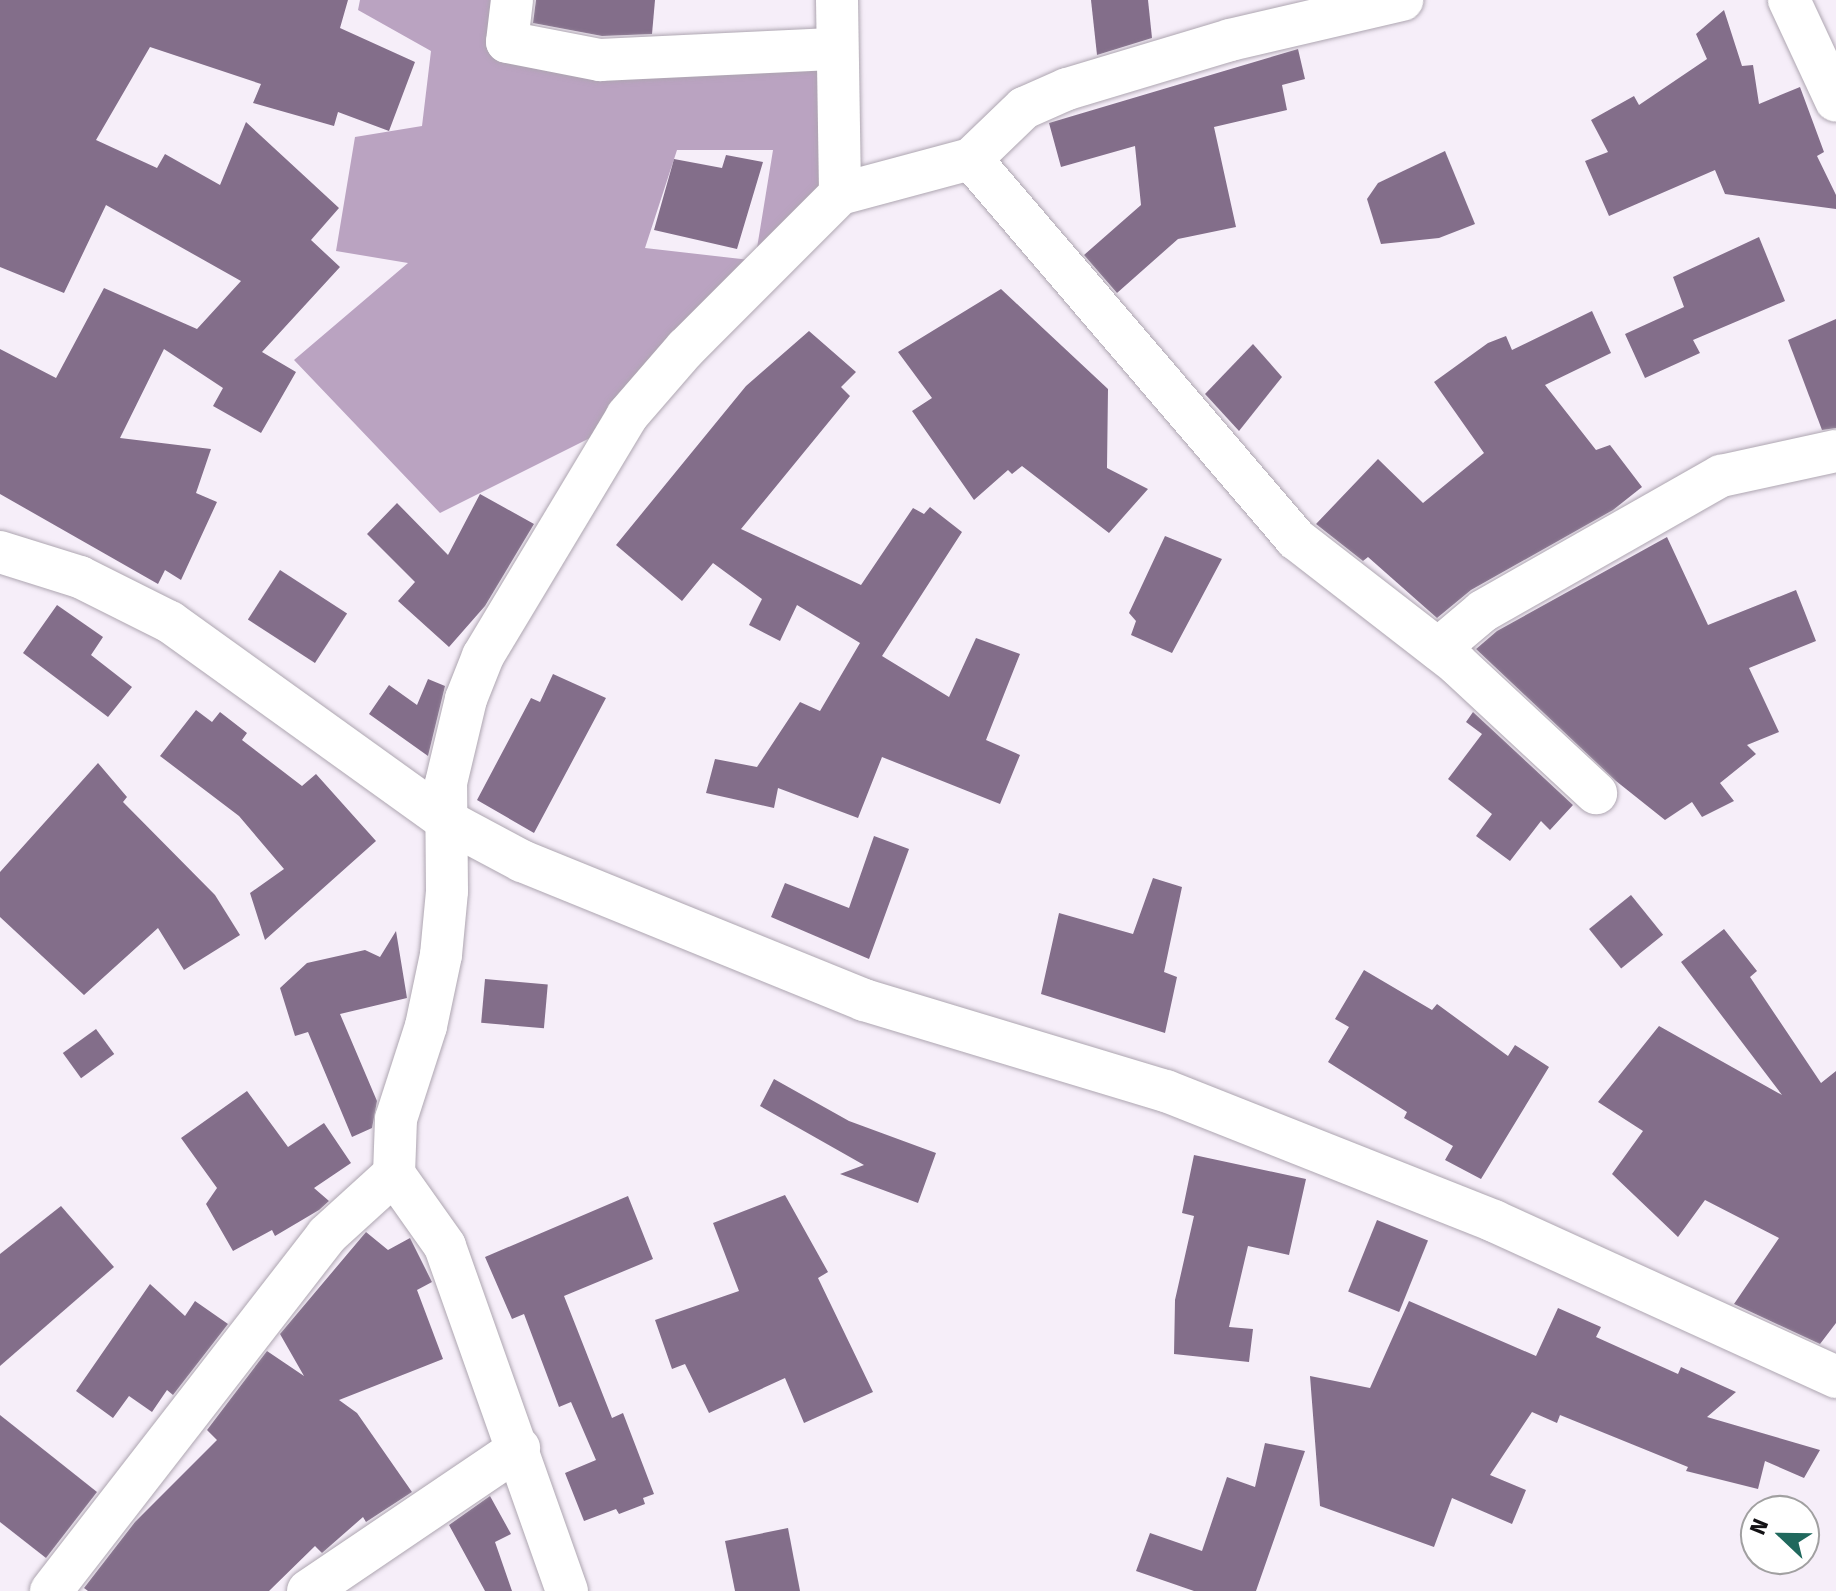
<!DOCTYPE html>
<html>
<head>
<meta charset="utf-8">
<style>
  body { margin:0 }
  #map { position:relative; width:1836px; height:1591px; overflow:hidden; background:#f6eef9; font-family:"Fira Sans",sans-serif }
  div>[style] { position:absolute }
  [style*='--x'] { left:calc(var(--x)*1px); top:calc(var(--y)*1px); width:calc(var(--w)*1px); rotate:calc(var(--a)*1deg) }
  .forest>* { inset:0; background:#baa3c1 }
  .building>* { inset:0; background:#836e8a; transform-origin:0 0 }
  .roads { filter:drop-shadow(0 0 2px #aea6b1) drop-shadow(0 0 2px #aea6b1) }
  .street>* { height:42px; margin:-21px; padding:0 21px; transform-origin:21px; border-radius:21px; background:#fff }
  span { translate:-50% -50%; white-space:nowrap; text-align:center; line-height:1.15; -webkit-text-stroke:6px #fff; paint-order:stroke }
  .north { position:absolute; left:1740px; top:1495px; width:80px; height:80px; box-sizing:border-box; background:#fff; border:2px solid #a1a0a1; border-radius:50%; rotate:292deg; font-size:22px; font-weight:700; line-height:32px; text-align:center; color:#131114 }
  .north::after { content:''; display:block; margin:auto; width:28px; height:36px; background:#20685d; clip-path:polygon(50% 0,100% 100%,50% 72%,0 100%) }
</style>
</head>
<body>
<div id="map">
  <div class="forest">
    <i style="clip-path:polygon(360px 0,499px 0,501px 53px,827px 64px,826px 195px,757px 248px,773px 150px,677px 150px,645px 248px,750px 260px,600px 433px,440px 513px,294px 360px,408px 263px,336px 251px,355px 137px,422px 126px,431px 51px,358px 10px)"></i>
  </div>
  <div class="building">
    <i style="clip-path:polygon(0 0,348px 0,340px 28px,415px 62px,389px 131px,338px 112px,334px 126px,253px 103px,261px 84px,150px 47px,96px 140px,157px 168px,165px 154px,220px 185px,246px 122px,339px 208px,311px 240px,340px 267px,262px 352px,296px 372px,261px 433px,213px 406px,223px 388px,164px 349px,120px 438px,211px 449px,196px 493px,217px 502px,181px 580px,165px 570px,158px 584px,0 494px,0 349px,56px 378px,104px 288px,197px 329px,241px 281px,106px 205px,64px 293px,0 267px)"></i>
    <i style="clip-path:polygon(536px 0,655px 0,652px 34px,602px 36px,533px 23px)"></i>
    <i style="clip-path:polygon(1091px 0,1148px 0,1152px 38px,1097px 55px)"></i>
    <i style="clip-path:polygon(1724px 10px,1742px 66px,1753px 65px,1759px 104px,1800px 87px,1824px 152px,1817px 156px,1836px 195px,1836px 209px,1725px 194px,1715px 170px,1609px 216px,1585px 161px,1608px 152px,1591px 120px,1634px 96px,1639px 105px,1707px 59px,1696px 34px)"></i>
    <i style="clip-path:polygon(1298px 49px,1305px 79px,1282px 85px,1287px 110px,1214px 127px,1236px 227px,1178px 239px,1117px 293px,1084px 255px,1141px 205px,1135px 146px,1061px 167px,1049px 123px)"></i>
    <i style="clip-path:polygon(1445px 151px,1475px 224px,1439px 238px,1381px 244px,1367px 199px,1378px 183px)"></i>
    <i style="clip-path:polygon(726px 155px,763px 162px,737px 249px,654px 230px,674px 159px,722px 168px)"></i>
    <i style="clip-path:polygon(1759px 237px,1785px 301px,1693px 340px,1700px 353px,1645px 378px,1625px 334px,1684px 307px,1673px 277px)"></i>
    <i style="clip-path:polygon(1001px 289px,1108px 389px,1107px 468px,1148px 489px,1109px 533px,1022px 466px,1012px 474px,1008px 470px,974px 500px,912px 411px,932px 398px,898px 352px)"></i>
    <i style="clip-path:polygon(1592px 311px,1611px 353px,1545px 385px,1596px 450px,1610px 445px,1642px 487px,1613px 510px,1471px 590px,1437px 618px,1368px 557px,1363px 561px,1316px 524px,1378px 459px,1423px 503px,1484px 453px,1434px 382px,1488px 343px,1506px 336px,1512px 350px)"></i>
    <i style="clip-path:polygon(1836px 319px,1836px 428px,1822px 430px,1788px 340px)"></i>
    <i style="clip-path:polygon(809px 331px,856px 372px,841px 387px,850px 396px,741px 529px,861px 585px,913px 508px,924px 514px,930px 507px,962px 532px,882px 656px,949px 697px,976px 638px,1020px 654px,986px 740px,1020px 755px,1000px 804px,882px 757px,858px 818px,778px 788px,774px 808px,706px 793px,715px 759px,757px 767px,800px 702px,820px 711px,860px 643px,797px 605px,780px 641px,749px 625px,762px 599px,713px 563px,682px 601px,616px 545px,746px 386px)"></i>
    <i style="clip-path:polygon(1253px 344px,1282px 377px,1239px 431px,1205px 394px)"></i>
    <i style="clip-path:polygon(480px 494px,534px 524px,485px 606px,449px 647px,398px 601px,415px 582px,367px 534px,397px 503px,448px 555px)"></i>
    <i style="clip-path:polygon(1165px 536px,1222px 559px,1172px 653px,1131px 635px,1136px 621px,1129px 613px)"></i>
    <i style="clip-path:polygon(1667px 537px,1708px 625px,1796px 590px,1816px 641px,1749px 668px,1779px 732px,1747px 745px,1756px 754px,1720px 783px,1734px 801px,1702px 817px,1692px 802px,1665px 820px,1616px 781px,1476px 649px,1497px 631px)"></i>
    <i style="left:280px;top:570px;width:80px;height:59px;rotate:33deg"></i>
    <i style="clip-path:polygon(57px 605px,103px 637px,91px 655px,132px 687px,108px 717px,23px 653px)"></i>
    <i style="clip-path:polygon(553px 674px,606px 698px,534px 833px,477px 800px,531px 698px,540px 702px)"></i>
    <i style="clip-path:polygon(428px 679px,445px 686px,428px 756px,369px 714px,389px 685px,417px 705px)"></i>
    <i style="clip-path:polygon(196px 710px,212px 722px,220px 712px,247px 733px,242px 740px,302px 786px,316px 774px,376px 841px,265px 940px,250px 893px,284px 869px,239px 816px,160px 756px)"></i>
    <i style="clip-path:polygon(1473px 712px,1573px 805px,1550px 830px,1541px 821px,1510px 861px,1476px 836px,1492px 814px,1448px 779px,1482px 734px,1466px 722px)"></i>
    <i style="clip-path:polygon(98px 763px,127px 797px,123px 802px,215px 895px,240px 935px,184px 970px,158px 928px,84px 995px,0 917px,0 872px)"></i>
    <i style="clip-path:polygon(874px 836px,909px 849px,869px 959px,771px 917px,785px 883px,849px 908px)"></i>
    <i style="clip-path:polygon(1153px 878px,1182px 887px,1164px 972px,1177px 977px,1165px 1033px,1041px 994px,1059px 913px,1133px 934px)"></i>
    <i style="left:1631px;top:895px;width:51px;height:54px;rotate:51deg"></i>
    <i style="clip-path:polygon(1724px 929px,1757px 971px,1750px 977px,1821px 1083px,1836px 1071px,1836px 1323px,1820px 1344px,1734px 1304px,1779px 1238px,1705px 1200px,1678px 1237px,1612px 1174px,1643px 1131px,1598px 1102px,1659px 1026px,1782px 1095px,1681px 962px)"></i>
    <i style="clip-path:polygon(396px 931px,407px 998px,340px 1014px,377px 1101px,372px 1128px,352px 1137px,308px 1032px,295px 1036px,280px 988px,307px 963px,365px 950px,380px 957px)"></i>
    <i style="clip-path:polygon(1364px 970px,1432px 1010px,1437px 1004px,1508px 1056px,1515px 1045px,1549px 1067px,1481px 1179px,1445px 1160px,1453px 1146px,1404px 1118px,1407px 1112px,1328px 1062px,1349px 1027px,1335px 1019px)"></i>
    <i style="left:485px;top:979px;width:63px;height:44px;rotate:5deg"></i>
    <i style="left:96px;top:1029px;width:31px;height:41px;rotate:54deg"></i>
    <i style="clip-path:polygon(774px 1079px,849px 1121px,936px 1153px,918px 1203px,840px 1174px,864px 1165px,760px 1106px)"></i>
    <i style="clip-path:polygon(247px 1091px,288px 1147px,324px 1123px,351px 1163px,314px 1188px,329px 1201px,319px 1210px,275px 1236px,272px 1230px,233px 1251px,206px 1204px,217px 1188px,181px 1138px)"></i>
    <i style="clip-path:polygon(1194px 1155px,1306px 1179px,1289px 1255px,1248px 1246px,1229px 1327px,1253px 1329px,1249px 1362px,1174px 1354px,1175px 1300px,1194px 1216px,1182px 1213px)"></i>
    <i style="clip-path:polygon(785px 1195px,828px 1272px,818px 1278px,873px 1392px,804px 1423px,785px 1378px,709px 1413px,685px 1364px,672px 1369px,655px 1320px,739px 1291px,713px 1223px)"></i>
    <i style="clip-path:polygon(628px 1196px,653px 1259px,564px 1296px,612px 1418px,623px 1413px,654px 1494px,643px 1498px,645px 1504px,619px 1514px,616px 1509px,584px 1521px,565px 1473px,596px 1460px,571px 1402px,559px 1407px,524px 1314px,512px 1319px,485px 1257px)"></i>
    <i style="clip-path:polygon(61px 1206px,114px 1267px,0 1366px,0 1254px)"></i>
    <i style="left:1377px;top:1220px;width:55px;height:77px;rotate:22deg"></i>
    <i style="clip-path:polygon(366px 1232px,388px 1250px,410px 1238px,432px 1282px,417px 1290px,443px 1359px,339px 1400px,357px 1413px,412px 1492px,366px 1522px,363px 1517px,322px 1553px,315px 1546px,269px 1591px,88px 1591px,84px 1588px,135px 1522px,217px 1440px,207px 1430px,267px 1351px,304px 1376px,280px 1334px)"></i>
    <i style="clip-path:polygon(150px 1284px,185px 1316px,195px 1301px,228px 1324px,173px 1395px,167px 1390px,152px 1412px,129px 1396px,113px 1418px,76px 1391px)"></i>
    <i style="clip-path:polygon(1409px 1301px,1536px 1356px,1558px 1308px,1601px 1327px,1596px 1337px,1678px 1374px,1681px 1367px,1736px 1392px,1707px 1417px,1820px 1450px,1804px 1478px,1765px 1461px,1758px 1489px,1686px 1471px,1688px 1467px,1560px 1415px,1557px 1423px,1532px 1412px,1490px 1475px,1526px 1490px,1512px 1524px,1452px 1498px,1434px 1547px,1320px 1506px,1310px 1376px,1370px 1388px)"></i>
    <i style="clip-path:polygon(0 1415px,97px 1492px,46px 1558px,0 1522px)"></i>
    <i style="clip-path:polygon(1265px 1443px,1305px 1451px,1256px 1591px,1194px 1591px,1136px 1571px,1150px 1533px,1202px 1551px,1227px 1477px,1255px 1487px)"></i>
    <i style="clip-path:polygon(490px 1496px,511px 1534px,495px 1542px,512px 1591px,485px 1591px,449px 1525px)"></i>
    <i style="clip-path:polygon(788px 1528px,800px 1591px,735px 1591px,725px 1541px)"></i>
  </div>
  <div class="roads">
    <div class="street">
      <i style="--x:512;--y:0;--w:42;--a:96.8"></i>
      <i style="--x:507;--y:42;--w:95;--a:11"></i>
      <i style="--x:600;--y:60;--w:237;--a:-2.7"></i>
      <i style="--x:837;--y:0;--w:194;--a:89.1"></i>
      <i style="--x:1789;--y:0;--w:111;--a:65"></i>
      <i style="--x:971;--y:159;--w:500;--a:49.46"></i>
      <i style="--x:1296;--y:539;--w:204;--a:37.8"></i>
      <i style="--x:1457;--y:664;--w:190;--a:42.9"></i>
      <i style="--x:0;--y:552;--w:84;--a:17.4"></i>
      <i style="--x:80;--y:577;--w:101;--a:26.6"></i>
      <i style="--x:170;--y:622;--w:341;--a:35.7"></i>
      <i style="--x:447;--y:821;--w:85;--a:28.1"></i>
      <i style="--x:522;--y:861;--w:369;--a:22.1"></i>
      <i style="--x:864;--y:1000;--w:315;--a:16.8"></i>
      <i style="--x:1166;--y:1091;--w:353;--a:21.6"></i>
      <i style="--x:1494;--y:1221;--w:376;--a:24.5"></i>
      <i style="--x:1438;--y:649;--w:59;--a:-40.2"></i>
      <i style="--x:1483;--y:611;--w:274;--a:-29.6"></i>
      <i style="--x:1721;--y:476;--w:118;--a:-12.3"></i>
      <i style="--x:51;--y:1591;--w:450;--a:-52.2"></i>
      <i style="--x:327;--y:1235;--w:91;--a:-42.3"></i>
      <i style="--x:308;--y:1591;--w:255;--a:-34.1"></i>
      <i style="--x:567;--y:1591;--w:366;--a:-109.5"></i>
      <i style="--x:445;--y:1246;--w:88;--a:-125.3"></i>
      <i style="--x:394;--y:1174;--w:55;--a:-87.9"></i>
      <i style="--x:396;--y:1119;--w:98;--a:-72.1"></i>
      <i style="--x:426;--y:1026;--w:73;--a:-78.1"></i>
      <i style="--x:441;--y:955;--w:64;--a:-84.6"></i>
      <i style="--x:447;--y:891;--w:108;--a:-90.5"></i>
      <i style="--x:446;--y:783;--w:86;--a:-76.6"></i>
      <i style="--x:466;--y:699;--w:46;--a:-68.4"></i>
      <i style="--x:483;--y:656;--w:280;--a:-59"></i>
      <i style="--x:627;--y:416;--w:90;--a:-49.1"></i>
      <i style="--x:686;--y:348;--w:218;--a:-45"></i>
      <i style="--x:840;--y:194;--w:136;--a:-15"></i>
      <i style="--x:971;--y:159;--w:74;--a:-43.9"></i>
      <i style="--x:1024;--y:108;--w:47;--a:-23.8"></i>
      <i style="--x:1067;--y:89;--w:170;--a:-16.7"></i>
      <i style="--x:1230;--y:40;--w:177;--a:-13.1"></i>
    </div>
  </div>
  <div class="north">N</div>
</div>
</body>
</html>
